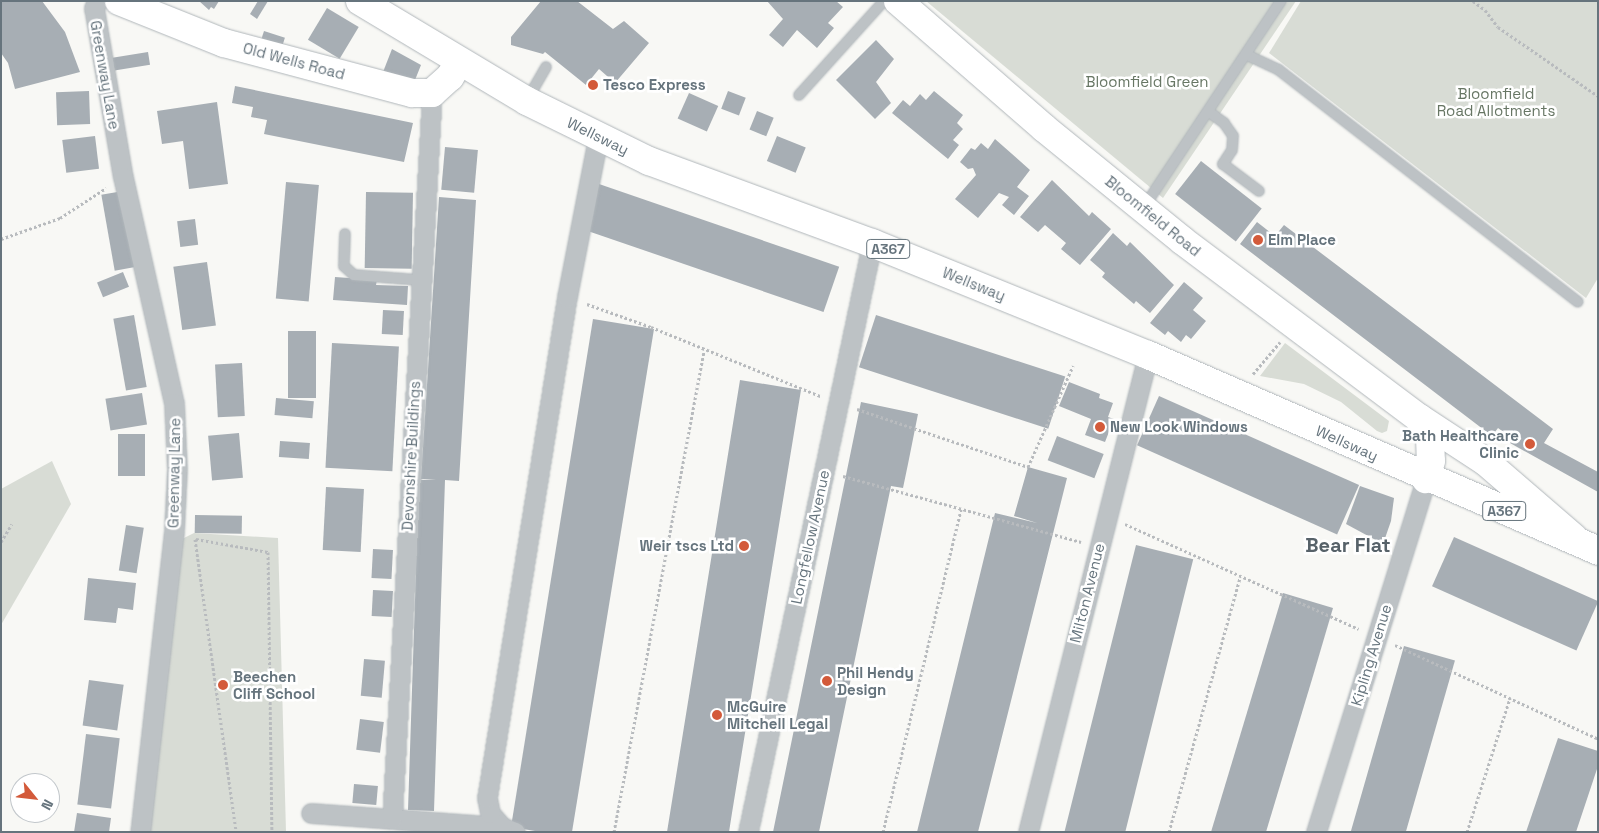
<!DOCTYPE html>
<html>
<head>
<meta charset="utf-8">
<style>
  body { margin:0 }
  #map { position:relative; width:1599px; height:833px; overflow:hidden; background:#f8f8f5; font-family:"Space Grotesk",sans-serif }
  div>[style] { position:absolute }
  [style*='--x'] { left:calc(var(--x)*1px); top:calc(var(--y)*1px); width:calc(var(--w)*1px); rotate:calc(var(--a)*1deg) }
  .green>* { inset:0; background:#d8dcd5 }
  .building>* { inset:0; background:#a7aeb4; transform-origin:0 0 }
  .path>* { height:3px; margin-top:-1.5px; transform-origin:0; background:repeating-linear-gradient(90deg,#b8bbbe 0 2.5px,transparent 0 5px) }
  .roads { filter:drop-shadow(0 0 1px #b0b6ba) drop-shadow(0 0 1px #b0b6ba) }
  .lane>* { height:10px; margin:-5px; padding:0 5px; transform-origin:5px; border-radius:5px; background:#bdc2c5 }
  .street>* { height:19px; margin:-9.5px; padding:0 9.5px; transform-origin:9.5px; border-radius:9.5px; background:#bdc2c5 }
  .secondary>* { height:28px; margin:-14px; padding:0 14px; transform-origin:14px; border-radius:14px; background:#fff }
  .primary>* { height:28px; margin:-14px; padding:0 14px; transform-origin:14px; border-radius:14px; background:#fff }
  .dots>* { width:14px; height:14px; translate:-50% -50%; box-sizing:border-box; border:2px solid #fff; border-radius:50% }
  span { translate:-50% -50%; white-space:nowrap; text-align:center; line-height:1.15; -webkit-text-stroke:5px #fff; paint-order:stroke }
  .shield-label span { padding:1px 4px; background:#fff; border:1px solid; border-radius:4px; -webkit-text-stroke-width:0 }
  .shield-label { font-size:14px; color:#66747d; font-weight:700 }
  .street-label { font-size:15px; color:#66747d }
  .park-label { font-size:15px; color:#677664 }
  .poi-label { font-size:15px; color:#66747d; font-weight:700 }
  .left { translate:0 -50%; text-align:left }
  .right { translate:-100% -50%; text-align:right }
  .district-label { font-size:20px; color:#576269; font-weight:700 }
  .frame { position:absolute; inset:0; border:2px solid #66747d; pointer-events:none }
  .north { position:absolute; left:10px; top:773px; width:50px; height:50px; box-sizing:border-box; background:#fff; border:1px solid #c2c7cb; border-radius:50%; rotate:119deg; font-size:14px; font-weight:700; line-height:20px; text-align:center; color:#66747d }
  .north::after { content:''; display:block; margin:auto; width:18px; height:22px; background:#d35a3a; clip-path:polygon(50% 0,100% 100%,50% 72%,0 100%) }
</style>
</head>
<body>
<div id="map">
  <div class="green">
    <i style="clip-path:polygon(926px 1px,1296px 1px,1163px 198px)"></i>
    <i style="clip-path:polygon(1301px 1px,1598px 1px,1598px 278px,1586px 298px,1269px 53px)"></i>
    <i style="clip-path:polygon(1285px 343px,1389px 421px,1387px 431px,1382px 433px,1377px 431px,1341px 402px,1304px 384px,1260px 376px)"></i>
    <i style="clip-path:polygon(52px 461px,71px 504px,1px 625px,1px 489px)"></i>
    <i style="clip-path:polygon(194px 533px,278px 538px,286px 832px,147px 832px,178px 541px)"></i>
  </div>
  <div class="building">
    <i style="clip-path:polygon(1px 1px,42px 1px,65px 32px,80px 72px,15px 89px,8px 63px,1px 53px)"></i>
    <i style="clip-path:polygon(199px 1px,219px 1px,214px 9px,211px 7px,209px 10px)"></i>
    <i style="clip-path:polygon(258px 1px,268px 1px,257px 19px,250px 14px)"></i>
    <i style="clip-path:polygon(541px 1px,577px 1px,613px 29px,624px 21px,649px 43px,615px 83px,599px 69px,586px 85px,545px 52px,543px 54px,511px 45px,511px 37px)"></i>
    <i style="clip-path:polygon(767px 1px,836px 1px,843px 7px,828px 23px,834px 28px,817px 48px,797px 30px,783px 47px,769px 35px,783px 19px)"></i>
    <i style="left:327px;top:8px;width:37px;height:37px;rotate:31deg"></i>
    <i style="left:264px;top:31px;width:22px;height:12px;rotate:18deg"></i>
    <i style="clip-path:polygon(876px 40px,894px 59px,876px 82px,891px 103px,875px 119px,836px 80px)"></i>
    <i style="clip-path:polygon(392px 49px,421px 65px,415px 80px,383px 72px)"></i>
    <i style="left:148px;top:52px;width:13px;height:36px;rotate:81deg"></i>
    <i style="clip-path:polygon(235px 86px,413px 123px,404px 162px,264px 134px,267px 120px,251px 117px,253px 107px,232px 103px)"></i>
    <i style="left:89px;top:91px;width:33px;height:33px;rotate:88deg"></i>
    <i style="left:728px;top:91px;width:19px;height:19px;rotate:21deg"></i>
    <i style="clip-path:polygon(934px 91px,963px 115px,957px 123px,963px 129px,953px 140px,959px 145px,948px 159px,892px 113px,903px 100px,910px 106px,920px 94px,926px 100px)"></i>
    <i style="left:689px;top:93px;width:32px;height:28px;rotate:24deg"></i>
    <i style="clip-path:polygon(217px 102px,228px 184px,189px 189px,183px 141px,162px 144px,157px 111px)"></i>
    <i style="left:757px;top:111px;width:18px;height:20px;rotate:22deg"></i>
    <i style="left:95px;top:136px;width:33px;height:33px;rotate:83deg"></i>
    <i style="left:777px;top:136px;width:31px;height:27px;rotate:22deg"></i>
    <i style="clip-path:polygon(995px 139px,1030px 170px,1017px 187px,1029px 196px,1014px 215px,1002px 205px,1009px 197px,999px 193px,978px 218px,955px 199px,976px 175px,973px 168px,968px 169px,960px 162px,971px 148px,975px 150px,981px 143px,988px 149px)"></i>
    <i style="left:445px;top:147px;width:33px;height:43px;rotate:5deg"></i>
    <i style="left:1201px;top:161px;width:77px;height:42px;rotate:38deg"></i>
    <i style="clip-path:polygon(1052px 180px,1089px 216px,1092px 212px,1111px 229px,1080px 265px,1061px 249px,1066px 243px,1045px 225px,1038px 232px,1020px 217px)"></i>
    <i style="left:286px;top:182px;width:33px;height:117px;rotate:5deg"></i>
    <i style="left:599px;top:184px;width:254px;height:48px;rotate:19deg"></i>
    <i style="left:123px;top:191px;width:77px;height:22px;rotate:80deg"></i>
    <i style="left:366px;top:192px;width:47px;height:76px;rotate:1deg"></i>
    <i style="clip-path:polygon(439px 197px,476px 200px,459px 481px,445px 480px,434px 811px,408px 810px,419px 480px,436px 480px,421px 479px)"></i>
    <i style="left:195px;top:219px;width:26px;height:18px;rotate:83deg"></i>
    <i style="clip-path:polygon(1257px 222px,1275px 236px,1284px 225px,1553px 429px,1544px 443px,1598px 472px,1598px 492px,1510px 443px,1513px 439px,1498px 428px,1492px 436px,1240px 244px)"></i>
    <i style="clip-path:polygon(1113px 233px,1127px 246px,1130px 242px,1174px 285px,1150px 313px,1136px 301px,1134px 304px,1102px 277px,1105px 273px,1090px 260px)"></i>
    <i style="left:207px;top:262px;width:64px;height:34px;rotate:82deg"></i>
    <i style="left:123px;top:272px;width:16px;height:28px;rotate:68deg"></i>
    <i style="clip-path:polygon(335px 277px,377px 280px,376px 285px,408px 286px,407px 305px,333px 300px)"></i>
    <i style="clip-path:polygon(1184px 282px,1203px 298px,1193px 310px,1206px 321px,1191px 339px,1186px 335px,1181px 342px,1168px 331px,1165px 335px,1150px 323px)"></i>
    <i style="left:383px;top:310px;width:21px;height:24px;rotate:3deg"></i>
    <i style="left:134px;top:315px;width:73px;height:21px;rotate:80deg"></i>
    <i style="left:876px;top:315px;width:199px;height:55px;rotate:18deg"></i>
    <i style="clip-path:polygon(593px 319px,654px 329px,572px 832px,541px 832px,511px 827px)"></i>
    <i style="left:288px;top:331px;width:28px;height:67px"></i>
    <i style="left:332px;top:343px;width:67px;height:125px;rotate:3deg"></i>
    <i style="left:242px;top:363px;width:53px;height:27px;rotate:87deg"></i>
    <i style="clip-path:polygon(740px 380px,801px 390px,732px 813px,729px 832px,667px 832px)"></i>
    <i style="clip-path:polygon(1069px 382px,1100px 394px,1099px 398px,1113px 403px,1108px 417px,1114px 419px,1105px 442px,1085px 435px,1091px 419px,1059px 406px)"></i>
    <i style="left:142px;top:393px;width:32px;height:37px;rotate:81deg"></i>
    <i style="left:1159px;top:396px;width:219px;height:54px;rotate:24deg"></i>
    <i style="left:276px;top:398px;width:38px;height:17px;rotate:5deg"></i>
    <i style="clip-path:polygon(861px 402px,918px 414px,908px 464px,903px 488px,891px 486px,819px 832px,773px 832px)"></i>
    <i style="left:239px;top:433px;width:45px;height:31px;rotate:85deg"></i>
    <i style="left:118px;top:434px;width:27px;height:42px"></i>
    <i style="left:1057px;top:436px;width:50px;height:26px;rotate:21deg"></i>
    <i style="left:280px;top:441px;width:30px;height:16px;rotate:4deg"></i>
    <i style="clip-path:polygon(1028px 467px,1067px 478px,978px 832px,917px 832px,995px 513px,1037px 523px,1014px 516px)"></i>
    <i style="clip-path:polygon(1360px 486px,1394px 498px,1391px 521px,1383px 544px,1346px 524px)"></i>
    <i style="left:326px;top:487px;width:38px;height:63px;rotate:3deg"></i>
    <i style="left:195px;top:515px;width:47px;height:18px;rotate:1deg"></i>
    <i style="left:126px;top:525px;width:18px;height:46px;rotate:9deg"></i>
    <i style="left:1454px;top:537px;width:158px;height:54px;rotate:24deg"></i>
    <i style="left:1136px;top:545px;width:59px;height:296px;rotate:14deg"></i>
    <i style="left:373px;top:549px;width:20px;height:29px;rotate:3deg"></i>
    <i style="clip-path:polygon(88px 578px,136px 583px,133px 610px,118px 608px,116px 623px,84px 620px)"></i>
    <i style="left:373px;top:590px;width:20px;height:26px;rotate:3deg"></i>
    <i style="clip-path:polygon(1283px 593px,1333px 608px,1313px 676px,1266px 832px,1211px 832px)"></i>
    <i style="left:1404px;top:646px;width:53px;height:194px;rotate:16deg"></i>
    <i style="left:364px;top:659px;width:21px;height:37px;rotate:5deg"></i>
    <i style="left:89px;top:680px;width:35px;height:46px;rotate:8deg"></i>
    <i style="left:360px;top:719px;width:24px;height:31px;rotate:7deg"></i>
    <i style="left:86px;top:734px;width:34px;height:71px;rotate:7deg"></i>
    <i style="clip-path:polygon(1558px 738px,1598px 751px,1598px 766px,1576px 832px,1526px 832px)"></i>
    <i style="left:354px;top:784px;width:24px;height:19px;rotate:5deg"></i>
    <i style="clip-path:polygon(77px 813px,111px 818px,109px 832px,74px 832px)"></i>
  </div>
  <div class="path">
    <i style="--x:1473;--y:1;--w:15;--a:37"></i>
    <i style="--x:1485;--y:10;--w:21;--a:53"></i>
    <i style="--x:1498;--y:27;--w:121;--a:34.6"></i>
    <i style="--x:1;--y:239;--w:63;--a:-19.6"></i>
    <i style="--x:60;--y:218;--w:55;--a:-33.1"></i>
    <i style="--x:587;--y:304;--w:68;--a:19.8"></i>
    <i style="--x:651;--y:327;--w:183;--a:22.2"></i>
    <i style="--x:1253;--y:374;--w:42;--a:-49.8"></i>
    <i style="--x:857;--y:409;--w:181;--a:18.7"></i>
    <i style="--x:1028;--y:467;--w:111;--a:-66"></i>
    <i style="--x:843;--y:476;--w:247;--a:15.5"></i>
    <i style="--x:1125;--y:524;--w:256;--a:24.2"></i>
    <i style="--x:195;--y:539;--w:296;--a:82"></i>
    <i style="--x:196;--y:539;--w:73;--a:10.2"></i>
    <i style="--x:268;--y:552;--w:280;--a:89.2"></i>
    <i style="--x:1;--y:542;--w:21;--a:-59"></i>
    <i style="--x:1395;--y:645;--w:224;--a:24.8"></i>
    <i style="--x:614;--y:832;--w:490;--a:-79.4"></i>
    <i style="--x:883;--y:832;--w:332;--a:-76.4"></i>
    <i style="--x:1169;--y:832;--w:265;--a:-74.4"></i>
    <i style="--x:1467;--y:832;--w:141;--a:-72.2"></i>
  </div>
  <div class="roads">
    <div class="lane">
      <i style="--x:1247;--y:55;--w:35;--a:25"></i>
      <i style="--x:1279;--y:70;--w:378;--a:37.8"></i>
      <i style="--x:799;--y:95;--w:127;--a:-47.9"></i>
      <i style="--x:527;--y:100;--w:38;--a:-60"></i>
      <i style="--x:1209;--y:112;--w:19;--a:36"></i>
      <i style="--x:1224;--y:123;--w:16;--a:55"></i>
      <i style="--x:1233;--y:136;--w:14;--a:94"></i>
      <i style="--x:1232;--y:150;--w:17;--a:123"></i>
      <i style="--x:1223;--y:164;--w:45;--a:36.9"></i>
      <i style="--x:1144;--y:207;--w:247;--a:-56.4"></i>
      <i style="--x:345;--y:234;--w:32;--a:92"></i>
      <i style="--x:344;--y:266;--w:13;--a:42"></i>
      <i style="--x:354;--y:275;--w:66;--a:4.3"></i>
    </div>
    <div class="street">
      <i style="--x:97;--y:1;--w:8;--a:113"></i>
      <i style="--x:94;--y:8;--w:171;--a:80.3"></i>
      <i style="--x:123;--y:177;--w:232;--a:77.3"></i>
      <i style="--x:174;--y:403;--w:66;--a:87.4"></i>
      <i style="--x:177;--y:469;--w:62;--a:92.8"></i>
      <i style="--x:174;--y:531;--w:303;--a:96.4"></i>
      <i style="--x:311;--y:813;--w:192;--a:4.2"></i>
      <i style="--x:502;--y:827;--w:14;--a:21"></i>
      <i style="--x:392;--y:819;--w:727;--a:-86.85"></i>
      <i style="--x:502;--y:827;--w:18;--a:-131"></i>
      <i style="--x:490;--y:813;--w:15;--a:-101"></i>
      <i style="--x:487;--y:798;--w:507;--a:-80.93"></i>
      <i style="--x:567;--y:297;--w:163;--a:-79"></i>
      <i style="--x:748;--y:832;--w:602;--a:-78.11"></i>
      <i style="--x:1028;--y:832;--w:492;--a:-75.9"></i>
      <i style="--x:1316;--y:832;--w:370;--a:-72.7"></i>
    </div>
    <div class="secondary">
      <i style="--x:119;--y:1;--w:113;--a:21.8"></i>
      <i style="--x:224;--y:43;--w:195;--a:14.9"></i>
      <i style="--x:412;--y:93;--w:20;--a:0"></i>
      <i style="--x:432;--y:93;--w:24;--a:-42"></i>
      <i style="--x:450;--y:77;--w:17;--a:-59"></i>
      <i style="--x:898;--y:1;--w:194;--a:41"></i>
      <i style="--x:1044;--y:128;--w:179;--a:39.1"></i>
      <i style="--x:1183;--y:241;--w:295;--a:36.9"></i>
      <i style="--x:1419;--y:418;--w:80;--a:33.3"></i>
      <i style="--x:1486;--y:462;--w:116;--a:40.8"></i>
      <i style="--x:1419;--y:418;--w:21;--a:59"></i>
      <i style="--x:1430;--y:436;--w:25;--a:88"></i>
      <i style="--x:1431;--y:461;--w:19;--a:106"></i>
    </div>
    <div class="primary">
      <i style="--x:360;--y:1;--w:195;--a:30.9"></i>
      <i style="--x:527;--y:101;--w:136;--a:26.2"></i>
      <i style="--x:649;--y:161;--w:238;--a:20.2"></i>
      <i style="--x:872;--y:243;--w:298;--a:22.1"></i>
      <i style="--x:1148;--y:355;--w:491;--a:23.5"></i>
    </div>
  </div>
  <div class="dots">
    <i style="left:593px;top:85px;background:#d35a3a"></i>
    <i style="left:1258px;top:240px;background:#d35a3a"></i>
    <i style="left:1100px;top:427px;background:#d35a3a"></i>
    <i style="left:1530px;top:444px;background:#d35a3a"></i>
    <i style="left:744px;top:546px;background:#d35a3a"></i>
    <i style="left:827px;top:681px;background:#d35a3a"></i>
    <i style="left:223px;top:685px;background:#d35a3a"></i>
    <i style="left:717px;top:715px;background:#d35a3a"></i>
  </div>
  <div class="shield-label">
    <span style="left:888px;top:249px">A367</span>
    <span style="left:1504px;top:511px">A367</span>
  </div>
  <div class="street-label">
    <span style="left:294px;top:61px;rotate:15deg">Old Wells Road</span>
    <span style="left:105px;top:75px;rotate:80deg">Greenway Lane</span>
    <span style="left:598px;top:136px;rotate:26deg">Wellsway</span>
    <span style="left:1153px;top:216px;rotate:39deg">Bloomfield Road</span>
    <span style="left:974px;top:284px;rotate:22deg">Wellsway</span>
    <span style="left:1347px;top:443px;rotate:24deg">Wellsway</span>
    <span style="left:411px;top:456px;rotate:-87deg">Devonshire Buildings</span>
    <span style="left:174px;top:473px;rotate:-89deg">Greenway Lane</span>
    <span style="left:810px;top:537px;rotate:-78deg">Longfellow Avenue</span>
    <span style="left:1087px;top:593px;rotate:-76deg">Milton Avenue</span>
    <span style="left:1371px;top:655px;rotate:-73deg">Kipling Avenue</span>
  </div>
  <div class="park-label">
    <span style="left:1147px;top:82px">Bloomfield Green</span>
    <span style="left:1496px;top:102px">Bloomfield<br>Road Allotments</span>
  </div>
  <div class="poi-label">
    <span class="left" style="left:603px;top:85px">Tesco Express</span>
    <span class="left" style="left:1268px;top:240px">Elm Place</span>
    <span class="left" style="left:1110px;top:427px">New Look Windows</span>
    <span class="right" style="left:1519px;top:444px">Bath Healthcare<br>Clinic</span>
    <span class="right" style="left:734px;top:546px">Weir tscs Ltd</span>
    <span class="left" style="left:837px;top:681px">Phil Hendy<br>Design</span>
    <span class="left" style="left:233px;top:685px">Beechen<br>Cliff School</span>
    <span class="left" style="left:727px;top:715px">McGuire<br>Mitchell Legal</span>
  </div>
  <div class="district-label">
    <span style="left:1348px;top:545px">Bear Flat</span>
  </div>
  <div class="frame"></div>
  <div class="north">N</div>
</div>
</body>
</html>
